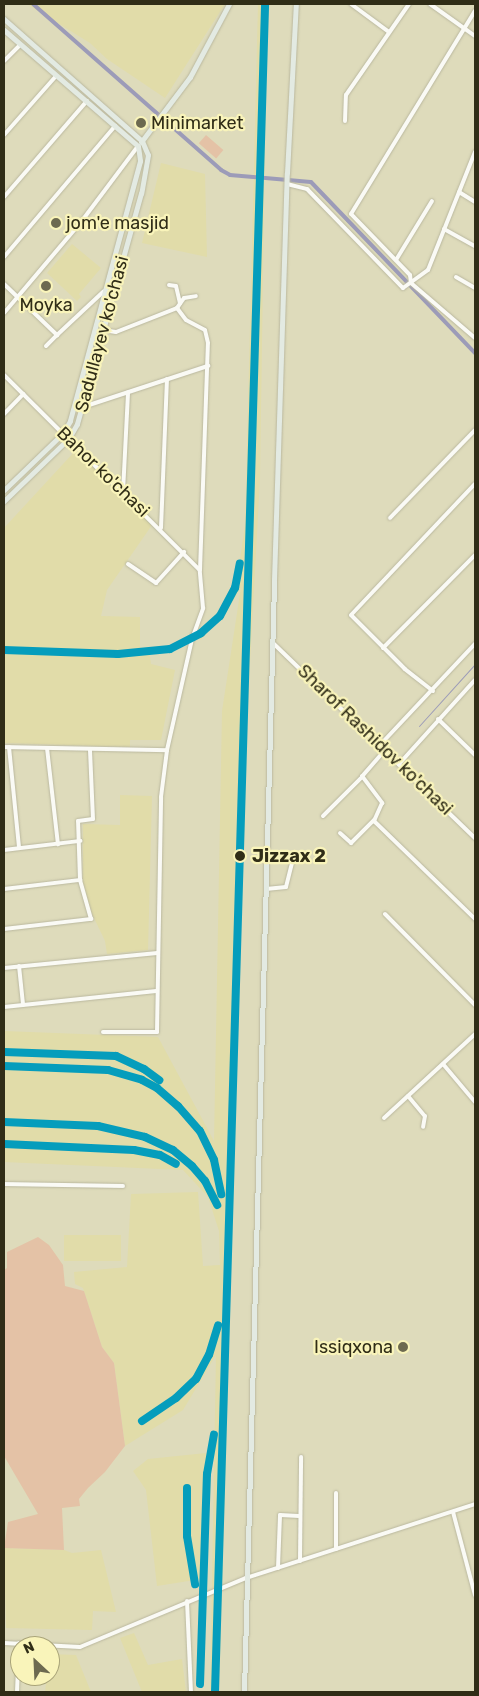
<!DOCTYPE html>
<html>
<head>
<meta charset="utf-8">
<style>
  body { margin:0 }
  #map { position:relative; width:479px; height:1696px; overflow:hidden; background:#dedbbb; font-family:Rubik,sans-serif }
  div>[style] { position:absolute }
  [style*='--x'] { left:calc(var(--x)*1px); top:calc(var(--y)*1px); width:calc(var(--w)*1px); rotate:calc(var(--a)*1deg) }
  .built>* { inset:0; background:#e1dca9; transform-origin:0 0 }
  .green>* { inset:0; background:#e4c2a6; transform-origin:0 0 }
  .stream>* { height:1px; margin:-0.5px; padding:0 0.5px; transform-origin:0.5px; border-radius:0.5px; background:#9c9bb8 }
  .canal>* { height:4px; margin:-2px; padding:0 2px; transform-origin:2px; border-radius:2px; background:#9c9bb8 }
  .roads { filter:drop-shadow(0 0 1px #bab89f) drop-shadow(0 0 1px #bab89f) }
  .minor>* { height:4px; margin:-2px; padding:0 2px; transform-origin:2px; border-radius:2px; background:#fafaf5 }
  .major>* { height:5px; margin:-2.5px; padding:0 2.5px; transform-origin:2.5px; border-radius:2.5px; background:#e3eae2 }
  .rail-1>* { height:8px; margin:-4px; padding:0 4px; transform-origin:4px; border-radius:4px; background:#059dbc }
  .dots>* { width:14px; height:14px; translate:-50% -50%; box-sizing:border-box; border:2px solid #f9f4ba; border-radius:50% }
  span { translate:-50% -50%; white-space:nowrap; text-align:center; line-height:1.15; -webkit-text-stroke:4.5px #f9f4ba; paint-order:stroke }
  .poi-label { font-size:18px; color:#302d17 }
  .left { translate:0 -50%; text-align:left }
  .right { translate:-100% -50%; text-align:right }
  .street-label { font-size:18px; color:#302d17 }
  .stop-label { font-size:18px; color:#302d17; font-weight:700 }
  .frame { position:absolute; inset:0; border:5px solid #302d17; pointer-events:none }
  .north { position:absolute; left:10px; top:1636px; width:50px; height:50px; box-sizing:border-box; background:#f9f4ba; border:1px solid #a9a479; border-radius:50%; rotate:335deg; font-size:14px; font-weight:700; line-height:20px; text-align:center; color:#302d17 }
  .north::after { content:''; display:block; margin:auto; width:18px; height:22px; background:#6d6a50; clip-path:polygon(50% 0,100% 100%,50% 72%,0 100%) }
</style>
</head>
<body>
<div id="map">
  <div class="built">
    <i style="clip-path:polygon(27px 4px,225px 4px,165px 98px,107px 59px,90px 43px)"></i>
    <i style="clip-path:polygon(258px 4px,267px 4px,260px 479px,246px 737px,219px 1692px,210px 1692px,216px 1355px,183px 1410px,125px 1446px,114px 1363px,102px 1347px,83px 1288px,75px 1284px,74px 1272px,127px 1267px,131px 1194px,198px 1192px,203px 1266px,220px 1265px,219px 1231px,208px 1197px,183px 1170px,4px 1162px,4px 1031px,158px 1037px,214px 1141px,222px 711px,241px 587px,224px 617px,200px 640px,198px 635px,222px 612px,237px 580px,245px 525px)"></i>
    <i style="clip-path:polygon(161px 163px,205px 174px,207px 257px,142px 243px)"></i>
    <i style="clip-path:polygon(72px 244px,101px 268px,79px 294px,81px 297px,77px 301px,47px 273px)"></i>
    <i style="clip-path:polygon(76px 450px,152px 525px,107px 590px,101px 616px,140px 617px,140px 647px,149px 650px,151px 664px,175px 670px,161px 740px,130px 740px,130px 747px,4px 743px,4px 528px)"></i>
    <i style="clip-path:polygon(120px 795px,152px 796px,148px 950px,107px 954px,105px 941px,83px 895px,83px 824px,120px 825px)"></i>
    <i style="left:121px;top:1235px;width:26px;height:57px;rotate:90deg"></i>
    <i style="clip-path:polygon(206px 1453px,201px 1579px,157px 1586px,146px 1490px,133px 1471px,148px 1459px)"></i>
    <i style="clip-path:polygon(4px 1548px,64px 1550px,72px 1553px,101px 1550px,116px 1612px,93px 1611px,92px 1630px,6px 1628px)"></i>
    <i style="clip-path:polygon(134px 1633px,148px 1665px,182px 1659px,186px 1692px,142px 1692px,120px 1638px)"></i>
    <i style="clip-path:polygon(50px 1654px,76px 1655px,91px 1692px,45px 1692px,47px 1676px,50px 1676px)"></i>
  </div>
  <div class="green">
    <i style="left:206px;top:135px;width:23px;height:11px;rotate:41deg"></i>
    <i style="clip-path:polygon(38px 1237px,49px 1245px,63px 1265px,65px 1286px,84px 1291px,102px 1347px,114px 1363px,125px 1446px,105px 1472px,88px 1488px,79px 1499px,80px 1506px,62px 1508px,64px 1550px,4px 1548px,8px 1522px,38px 1514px,4px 1456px,4px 1270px,7px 1268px,7px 1252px)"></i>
  </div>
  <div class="stream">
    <i style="--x:419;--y:726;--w:84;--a:-47.9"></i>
  </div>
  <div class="canal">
    <i style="--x:33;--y:4;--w:251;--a:41.4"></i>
    <i style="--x:221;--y:170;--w:10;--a:29"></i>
    <i style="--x:230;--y:175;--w:81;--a:4.9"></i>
    <i style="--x:311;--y:182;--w:237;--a:46.2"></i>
  </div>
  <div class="roads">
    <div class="minor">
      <i style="--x:351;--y:4;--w:47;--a:36.4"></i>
      <i style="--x:430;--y:4;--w:55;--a:35.4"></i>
      <i style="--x:4;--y:61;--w:23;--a:-45"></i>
      <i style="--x:345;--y:121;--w:26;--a:-88"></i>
      <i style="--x:346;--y:95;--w:111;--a:-55.3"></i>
      <i style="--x:4;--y:135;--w:79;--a:-48.6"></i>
      <i style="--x:287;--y:184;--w:21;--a:14"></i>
      <i style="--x:307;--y:189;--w:138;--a:45.9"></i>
      <i style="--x:403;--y:288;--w:31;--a:-36"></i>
      <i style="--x:428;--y:270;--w:127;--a:-68.3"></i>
      <i style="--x:459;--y:192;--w:19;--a:32"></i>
      <i style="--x:4;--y:197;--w:127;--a:-49.2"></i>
      <i style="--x:444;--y:229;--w:35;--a:29"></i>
      <i style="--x:4;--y:257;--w:172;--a:-49.7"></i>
      <i style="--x:396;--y:260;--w:69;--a:-58.6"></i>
      <i style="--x:456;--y:277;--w:22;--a:30"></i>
      <i style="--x:411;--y:283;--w:8;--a:-97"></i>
      <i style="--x:410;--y:275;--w:85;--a:-134"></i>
      <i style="--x:351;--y:214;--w:238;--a:-58.6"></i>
      <i style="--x:411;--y:283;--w:84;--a:40.7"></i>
      <i style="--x:4;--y:284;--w:74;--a:43.9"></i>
      <i style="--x:57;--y:335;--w:64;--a:-43.1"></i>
      <i style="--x:169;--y:285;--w:7;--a:8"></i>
      <i style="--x:176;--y:286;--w:18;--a:77"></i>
      <i style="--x:4;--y:313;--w:119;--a:-49.8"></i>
      <i style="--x:81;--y:222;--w:95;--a:-53.1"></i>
      <i style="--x:103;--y:330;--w:13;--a:9"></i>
      <i style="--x:116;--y:332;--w:66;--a:-21.5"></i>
      <i style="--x:177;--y:308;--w:12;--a:-55"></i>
      <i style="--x:184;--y:298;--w:12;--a:-9"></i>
      <i style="--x:46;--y:346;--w:16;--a:-45"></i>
      <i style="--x:4;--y:375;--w:276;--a:44.9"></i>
      <i style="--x:83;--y:407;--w:132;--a:-18.2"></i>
      <i style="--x:4;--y:414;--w:28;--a:-46"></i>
      <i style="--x:123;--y:492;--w:100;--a:-87.1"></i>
      <i style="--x:390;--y:518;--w:122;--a:-46"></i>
      <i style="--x:161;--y:528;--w:149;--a:-87.7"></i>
      <i style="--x:128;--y:564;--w:34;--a:34"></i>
      <i style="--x:156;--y:583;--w:42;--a:-47.9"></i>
      <i style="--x:273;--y:643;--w:281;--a:44"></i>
      <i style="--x:383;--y:648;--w:131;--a:-45.3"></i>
      <i style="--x:433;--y:691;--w:36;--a:-142"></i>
      <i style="--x:405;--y:669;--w:76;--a:-135"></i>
      <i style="--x:351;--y:615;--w:180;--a:-46.6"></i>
      <i style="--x:438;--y:719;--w:52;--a:44.2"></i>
      <i style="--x:380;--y:745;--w:139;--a:-46.8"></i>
      <i style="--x:4;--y:747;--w:163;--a:1.1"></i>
      <i style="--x:9;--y:747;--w:101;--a:84.3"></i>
      <i style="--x:47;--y:748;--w:97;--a:83.5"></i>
      <i style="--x:385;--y:750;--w:35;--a:131"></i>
      <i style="--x:362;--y:776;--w:34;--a:53"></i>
      <i style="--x:382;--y:803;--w:20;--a:114"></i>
      <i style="--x:374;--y:821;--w:141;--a:44.1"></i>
      <i style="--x:399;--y:764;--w:113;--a:-47.9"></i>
      <i style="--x:323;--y:816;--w:55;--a:-45"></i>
      <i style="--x:340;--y:833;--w:15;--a:42"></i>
      <i style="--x:351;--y:843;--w:33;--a:-45"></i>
      <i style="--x:4;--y:850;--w:77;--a:-6.8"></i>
      <i style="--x:4;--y:889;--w:77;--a:-6.8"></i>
      <i style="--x:266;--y:889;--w:20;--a:-6"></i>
      <i style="--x:286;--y:887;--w:32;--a:-76"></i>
      <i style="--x:385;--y:914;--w:128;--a:45.3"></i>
      <i style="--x:4;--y:929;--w:88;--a:-6.6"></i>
      <i style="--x:91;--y:919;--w:41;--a:-105.8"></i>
      <i style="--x:80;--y:880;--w:59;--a:-91.9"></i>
      <i style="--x:78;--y:821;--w:15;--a:-8"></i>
      <i style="--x:93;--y:819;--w:70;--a:-92.5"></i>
      <i style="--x:19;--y:966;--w:39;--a:84"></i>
      <i style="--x:4;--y:968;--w:154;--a:-5.6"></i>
      <i style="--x:4;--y:1007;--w:153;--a:-6"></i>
      <i style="--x:103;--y:1032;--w:54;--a:0"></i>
      <i style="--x:157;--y:1032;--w:235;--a:-89"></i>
      <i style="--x:161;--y:797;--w:47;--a:-82.7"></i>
      <i style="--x:167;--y:750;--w:114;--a:-77.3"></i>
      <i style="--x:192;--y:639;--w:33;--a:-70"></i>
      <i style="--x:203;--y:608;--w:38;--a:-95"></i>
      <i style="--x:200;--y:570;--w:227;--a:-88"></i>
      <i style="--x:208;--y:343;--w:13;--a:-103"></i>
      <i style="--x:205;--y:330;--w:21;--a:-152"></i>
      <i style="--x:186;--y:320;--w:15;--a:-127"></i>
      <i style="--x:443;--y:1064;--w:50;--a:49.9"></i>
      <i style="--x:408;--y:1096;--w:26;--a:50"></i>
      <i style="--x:425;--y:1116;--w:11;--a:100"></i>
      <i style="--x:384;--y:1118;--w:124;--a:-42.7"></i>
      <i style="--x:4;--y:1184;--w:119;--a:1"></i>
      <i style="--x:453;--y:1512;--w:86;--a:75.2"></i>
      <i style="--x:336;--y:1549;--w:56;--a:-90"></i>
      <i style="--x:300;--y:1561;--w:104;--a:-89.4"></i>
      <i style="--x:278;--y:1568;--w:53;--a:-87.8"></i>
      <i style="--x:280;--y:1515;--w:19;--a:3"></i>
      <i style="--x:187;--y:1601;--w:91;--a:87.5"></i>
      <i style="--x:4;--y:1643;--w:76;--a:3"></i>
      <i style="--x:80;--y:1647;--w:180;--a:-22.6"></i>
      <i style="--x:246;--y:1578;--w:241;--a:-17.9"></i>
      <i style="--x:17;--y:1692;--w:49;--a:-87.7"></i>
    </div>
    <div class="major">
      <i style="--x:4;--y:19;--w:184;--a:41.5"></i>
      <i style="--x:142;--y:141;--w:15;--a:67"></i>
      <i style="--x:148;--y:155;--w:39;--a:100"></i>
      <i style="--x:141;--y:193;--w:240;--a:105.5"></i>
      <i style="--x:77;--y:424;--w:16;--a:120"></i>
      <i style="--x:69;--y:438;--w:91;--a:135.9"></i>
      <i style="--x:4;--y:30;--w:177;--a:40.9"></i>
      <i style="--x:138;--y:146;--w:15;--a:82"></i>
      <i style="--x:140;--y:161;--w:269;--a:105.1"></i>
      <i style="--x:70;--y:421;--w:14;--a:120"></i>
      <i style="--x:63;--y:433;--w:82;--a:136"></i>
      <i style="--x:141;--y:142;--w:81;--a:-53"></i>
      <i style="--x:190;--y:77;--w:83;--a:-61.9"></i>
      <i style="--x:244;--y:1692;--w:1112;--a:-88.45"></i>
      <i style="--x:274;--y:580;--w:407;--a:-88.2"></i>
      <i style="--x:287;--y:173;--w:169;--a:-87"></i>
    </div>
  </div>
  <div class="rail-1">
    <i style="--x:4;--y:650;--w:114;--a:2"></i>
    <i style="--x:118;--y:654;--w:52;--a:-5.5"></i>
    <i style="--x:170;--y:649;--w:35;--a:-27"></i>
    <i style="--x:201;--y:633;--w:25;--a:-42"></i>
    <i style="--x:220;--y:616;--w:32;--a:-62"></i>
    <i style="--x:235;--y:588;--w:25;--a:-79"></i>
    <i style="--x:4;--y:1052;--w:112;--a:2"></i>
    <i style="--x:116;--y:1056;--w:31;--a:25"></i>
    <i style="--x:144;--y:1069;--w:19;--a:36"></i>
    <i style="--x:4;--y:1066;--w:104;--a:2.2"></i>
    <i style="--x:108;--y:1070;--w:35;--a:16"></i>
    <i style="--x:142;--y:1080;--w:17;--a:28"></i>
    <i style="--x:157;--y:1088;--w:28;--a:41"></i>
    <i style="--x:178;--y:1106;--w:33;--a:49"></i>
    <i style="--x:200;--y:1131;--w:32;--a:64"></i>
    <i style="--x:214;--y:1160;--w:35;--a:78"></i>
    <i style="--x:4;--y:1122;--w:94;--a:2.4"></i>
    <i style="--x:98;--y:1126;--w:48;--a:13.2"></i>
    <i style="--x:145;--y:1137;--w:31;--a:25"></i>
    <i style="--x:173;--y:1150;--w:25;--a:40"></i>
    <i style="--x:192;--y:1166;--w:20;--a:49"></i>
    <i style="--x:205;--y:1181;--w:27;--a:63"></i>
    <i style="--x:4;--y:1144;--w:130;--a:2.6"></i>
    <i style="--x:134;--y:1150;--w:26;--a:11"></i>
    <i style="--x:160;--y:1155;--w:18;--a:29"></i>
    <i style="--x:142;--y:1421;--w:41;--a:-34.1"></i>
    <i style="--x:176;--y:1398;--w:28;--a:-44"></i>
    <i style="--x:196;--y:1379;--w:27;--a:-62"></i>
    <i style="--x:209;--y:1355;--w:31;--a:-73"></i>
    <i style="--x:187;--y:1488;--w:48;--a:90"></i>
    <i style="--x:187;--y:1536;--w:49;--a:80.5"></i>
    <i style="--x:200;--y:1684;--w:210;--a:-88.1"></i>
    <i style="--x:207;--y:1474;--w:40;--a:-80"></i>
    <i style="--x:215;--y:1692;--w:1689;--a:-88.3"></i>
  </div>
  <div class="dots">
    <i style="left:141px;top:123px;background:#6d6a50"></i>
    <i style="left:56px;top:223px;background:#6d6a50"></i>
    <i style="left:46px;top:286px;background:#6d6a50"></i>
    <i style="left:240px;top:856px;background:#302d17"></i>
    <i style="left:403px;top:1347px;background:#6d6a50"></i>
  </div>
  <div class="poi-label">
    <span class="left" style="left:151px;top:123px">Minimarket</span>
    <span class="left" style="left:66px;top:223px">jom'e masjid</span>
    <span style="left:46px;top:305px">Moyka</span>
    <span class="right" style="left:393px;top:1347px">Issiqxona</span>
  </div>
  <div class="street-label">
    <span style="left:102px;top:334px;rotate:-75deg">Sadullayev ko'chasi</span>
    <span style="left:103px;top:472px;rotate:44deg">Bahor ko'chasi</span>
    <span style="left:375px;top:740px;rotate:44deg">Sharof Rashidov ko'chasi</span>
  </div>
  <div class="stop-label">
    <span class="left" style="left:252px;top:856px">Jizzax 2</span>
  </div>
  <div class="frame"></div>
  <div class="north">N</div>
</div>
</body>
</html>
